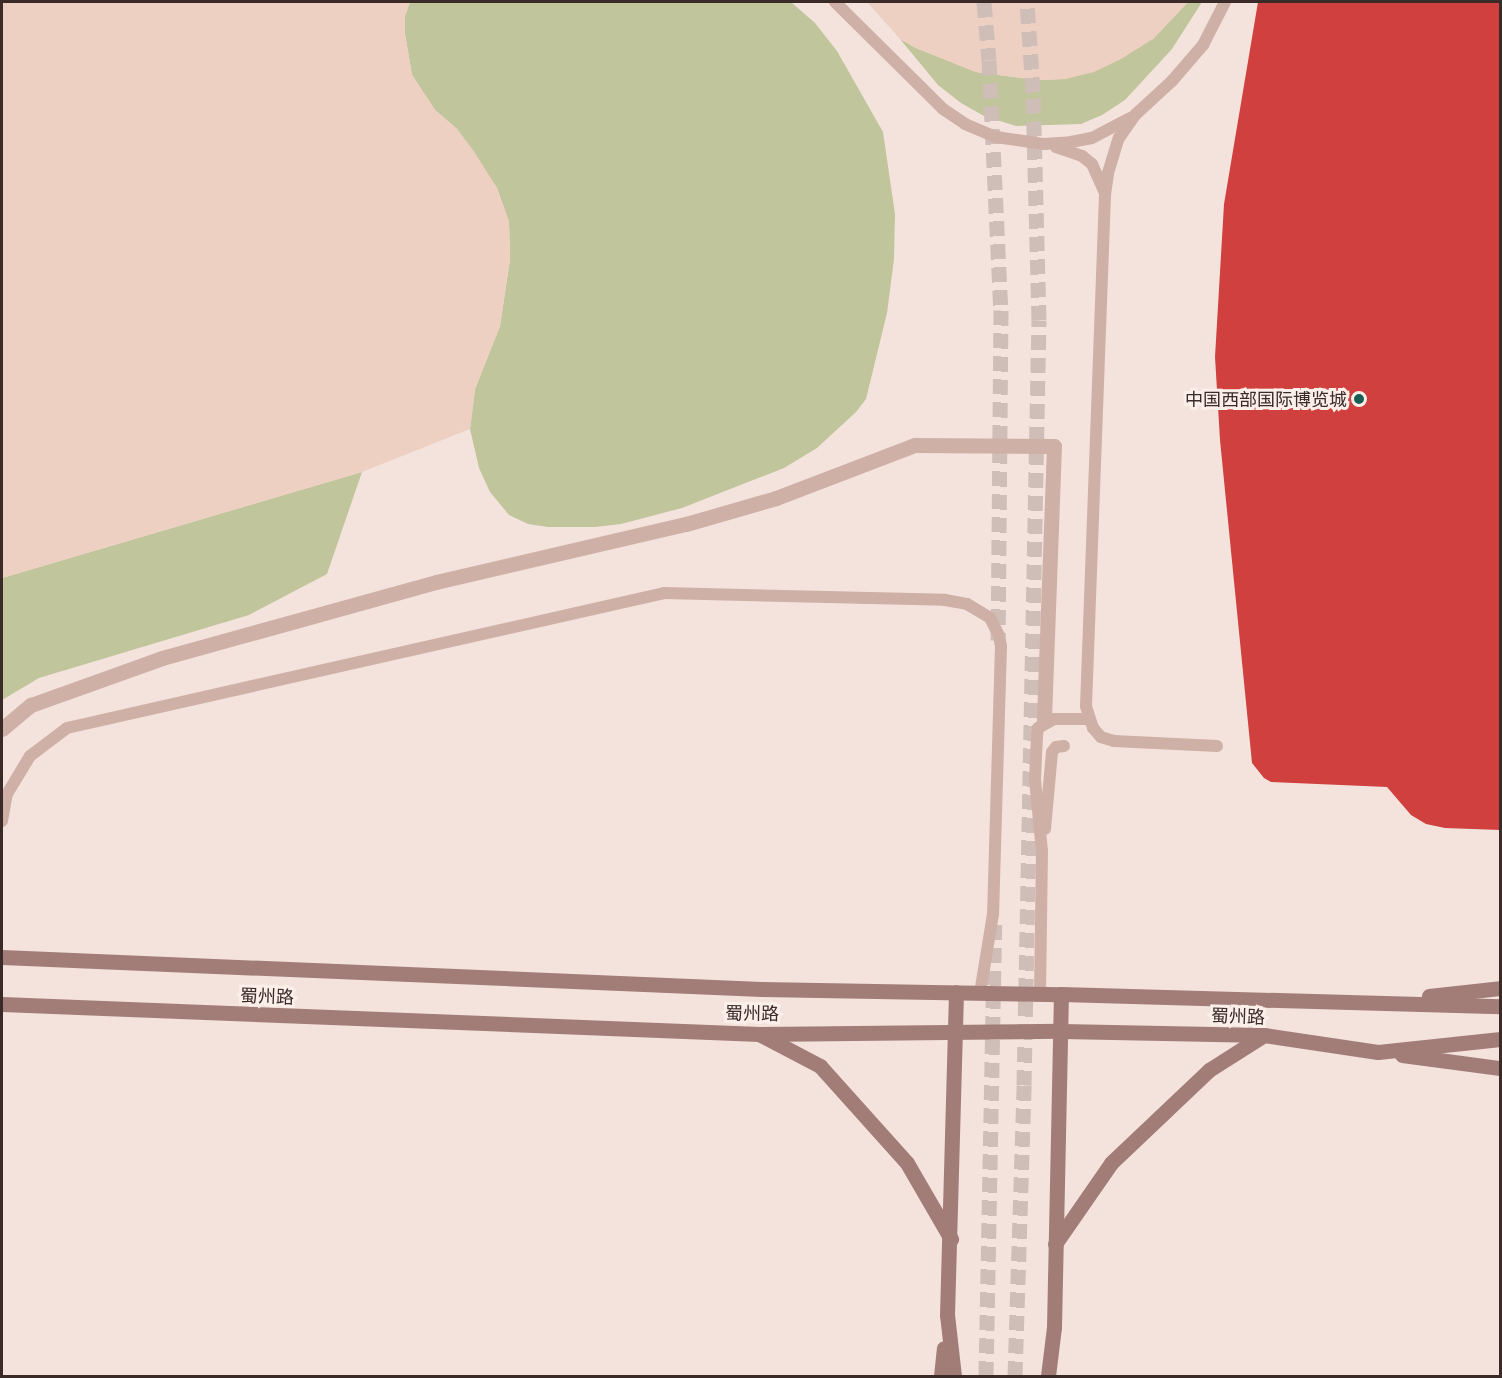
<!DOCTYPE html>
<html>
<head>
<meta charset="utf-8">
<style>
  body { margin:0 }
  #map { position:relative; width:1502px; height:1378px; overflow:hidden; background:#f4e3dc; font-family:Barlow,"Noto Sans SC",sans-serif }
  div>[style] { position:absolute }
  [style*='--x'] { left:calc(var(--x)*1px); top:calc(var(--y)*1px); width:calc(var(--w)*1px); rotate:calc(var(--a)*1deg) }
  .green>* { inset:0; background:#c1c59b }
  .plaza>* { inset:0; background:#eed0c2 }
  .building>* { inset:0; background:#d0403f }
  .secondary-tunnel>* { height:15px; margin-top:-7.5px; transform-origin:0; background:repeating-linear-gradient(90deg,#cfbeb8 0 15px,transparent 0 23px) }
  .lane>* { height:12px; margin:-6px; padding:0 6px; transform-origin:6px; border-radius:6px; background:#ceb0a7 }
  .street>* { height:15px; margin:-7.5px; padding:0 7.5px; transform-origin:7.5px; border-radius:7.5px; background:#ceb0a7 }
  .secondary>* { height:15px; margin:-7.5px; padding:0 7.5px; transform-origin:7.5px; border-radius:7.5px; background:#a27d78 }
  .dots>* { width:16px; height:16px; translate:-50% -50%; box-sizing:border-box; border:3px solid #fbefea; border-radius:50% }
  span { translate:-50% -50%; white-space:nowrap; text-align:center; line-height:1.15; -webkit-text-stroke:6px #fbefea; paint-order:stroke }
  .poi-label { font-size:18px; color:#3a2a28 }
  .right { translate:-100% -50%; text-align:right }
  .street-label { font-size:18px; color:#3a2a28 }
  .frame { position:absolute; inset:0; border:3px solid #3a2a28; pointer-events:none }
</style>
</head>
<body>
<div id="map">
  <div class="green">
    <i style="clip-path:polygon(410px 2px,791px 2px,815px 23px,837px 51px,883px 132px,895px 214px,894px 259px,887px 313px,866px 399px,856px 412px,817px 448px,784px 468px,682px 508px,621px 524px,595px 527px,548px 527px,528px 524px,509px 515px,490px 492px,479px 468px,470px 429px,475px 389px,500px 326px,510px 259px,509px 222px,497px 188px,457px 129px,435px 110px,412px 75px,405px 34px,405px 16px)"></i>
    <i style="clip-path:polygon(1188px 2px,1202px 2px,1172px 49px,1125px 100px,1102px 115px,1081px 124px,1016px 126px,984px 116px,961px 103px,938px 85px,900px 39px,916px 48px,976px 72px,1037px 80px,1065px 79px,1153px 39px)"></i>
    <i style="clip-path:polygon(362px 472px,327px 574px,249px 615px,39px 678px,2px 700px,2px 578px)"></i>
  </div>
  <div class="plaza">
    <i style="clip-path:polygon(2px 2px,410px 2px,405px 16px,405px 34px,412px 75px,435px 110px,457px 129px,473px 150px,497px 188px,509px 222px,510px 259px,500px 326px,475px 389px,470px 429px,362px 472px,2px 578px)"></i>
    <i style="clip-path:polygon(867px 2px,1188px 2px,1153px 39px,1121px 59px,1094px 72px,1065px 79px,1037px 80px,976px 72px,916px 48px,900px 39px)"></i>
  </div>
  <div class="building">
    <i style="clip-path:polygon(1258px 2px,1500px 2px,1500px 830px,1445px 828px,1426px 824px,1411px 815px,1387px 787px,1271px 782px,1264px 778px,1252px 763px,1220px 440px,1215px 357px,1224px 204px)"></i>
  </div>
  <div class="secondary-tunnel">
    <i style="--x:984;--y:2;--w:58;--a:85.1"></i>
    <i style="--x:989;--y:60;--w:250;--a:87.3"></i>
    <i style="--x:1001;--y:310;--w:330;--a:90.5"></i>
    <i style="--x:986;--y:1376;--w:457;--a:-88.9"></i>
    <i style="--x:1015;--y:1376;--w:291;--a:-88.2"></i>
    <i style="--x:1024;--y:1085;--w:765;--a:-88.88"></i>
    <i style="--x:1039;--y:320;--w:228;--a:-91.5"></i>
    <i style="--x:1033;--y:92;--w:90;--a:-93.8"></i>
  </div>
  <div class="lane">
    <i style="--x:835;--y:2;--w:152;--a:44.7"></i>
    <i style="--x:943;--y:109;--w:27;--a:34"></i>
    <i style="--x:965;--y:124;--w:34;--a:23"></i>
    <i style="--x:996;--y:137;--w:49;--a:8.3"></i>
    <i style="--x:1044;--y:144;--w:27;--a:-4"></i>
    <i style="--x:1071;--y:142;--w:21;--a:-11"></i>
    <i style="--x:1092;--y:138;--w:43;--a:-27.8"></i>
    <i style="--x:1056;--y:147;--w:28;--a:19"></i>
    <i style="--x:1082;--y:156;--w:13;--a:39"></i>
    <i style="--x:1092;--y:164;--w:30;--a:66"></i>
    <i style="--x:1217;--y:746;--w:103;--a:-177.2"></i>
    <i style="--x:1114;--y:741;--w:14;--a:-163"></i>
    <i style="--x:1101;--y:737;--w:12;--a:-132"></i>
    <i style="--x:1093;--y:728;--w:23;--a:-108"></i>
    <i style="--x:1086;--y:706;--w:511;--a:-87.87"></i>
    <i style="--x:1105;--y:195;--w:22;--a:-82"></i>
    <i style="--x:1108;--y:173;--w:37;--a:-73"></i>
    <i style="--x:1119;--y:138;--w:28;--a:-55"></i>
    <i style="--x:1135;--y:115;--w:50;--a:-42.6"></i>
    <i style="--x:1172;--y:81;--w:48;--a:-49.3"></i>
    <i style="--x:1203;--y:45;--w:48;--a:-62.9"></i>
    <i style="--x:2;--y:821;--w:27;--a:-80"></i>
    <i style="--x:7;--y:794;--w:44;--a:-58.8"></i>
    <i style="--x:30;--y:756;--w:46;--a:-37.1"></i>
    <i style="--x:67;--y:728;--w:612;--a:-12.74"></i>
    <i style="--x:664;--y:593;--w:281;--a:1.4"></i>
    <i style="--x:945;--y:600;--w:22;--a:10"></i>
    <i style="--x:967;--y:604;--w:27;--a:31"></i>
    <i style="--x:990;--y:618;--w:20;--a:63"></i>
    <i style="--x:999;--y:636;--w:10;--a:79"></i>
    <i style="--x:1001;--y:646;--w:268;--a:91.7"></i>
    <i style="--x:993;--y:914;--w:80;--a:99.3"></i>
    <i style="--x:1045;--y:829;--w:77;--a:-84.8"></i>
    <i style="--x:1052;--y:752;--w:6;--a:-51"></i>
    <i style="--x:1056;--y:747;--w:8;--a:-7"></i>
    <i style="--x:1040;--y:994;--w:143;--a:-89.2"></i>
    <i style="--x:1042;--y:851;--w:72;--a:-95.6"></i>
    <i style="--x:1035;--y:779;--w:43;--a:-87.3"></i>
    <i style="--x:1037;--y:736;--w:8;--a:-83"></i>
    <i style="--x:1038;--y:728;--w:18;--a:-29"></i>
    <i style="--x:1054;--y:719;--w:34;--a:0"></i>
  </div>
  <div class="street">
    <i style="--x:2;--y:729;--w:38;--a:-40"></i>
    <i style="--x:31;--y:705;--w:139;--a:-19.7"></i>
    <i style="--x:162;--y:658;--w:284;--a:-15.5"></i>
    <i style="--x:436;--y:582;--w:257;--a:-13.1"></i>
    <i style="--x:686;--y:524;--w:94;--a:-16.1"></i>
    <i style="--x:776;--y:498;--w:149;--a:-20.9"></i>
    <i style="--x:915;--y:445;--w:139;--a:0.4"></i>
    <i style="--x:1054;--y:446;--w:276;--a:92.1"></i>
  </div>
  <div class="secondary">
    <i style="--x:2;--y:957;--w:760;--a:2.41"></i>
    <i style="--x:761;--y:989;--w:300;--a:1"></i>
    <i style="--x:1061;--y:994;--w:439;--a:1.6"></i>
    <i style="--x:1429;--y:996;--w:71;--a:-6.4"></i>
    <i style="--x:2;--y:1004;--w:758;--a:2.27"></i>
    <i style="--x:759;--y:1034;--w:302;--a:-0.6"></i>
    <i style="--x:1061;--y:1031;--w:203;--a:1.1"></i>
    <i style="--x:1264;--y:1035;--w:115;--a:8.5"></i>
    <i style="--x:1378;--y:1052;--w:123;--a:-6.1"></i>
    <i style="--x:761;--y:1035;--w:67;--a:27.7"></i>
    <i style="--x:820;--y:1066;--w:130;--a:48.1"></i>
    <i style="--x:907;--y:1163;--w:88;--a:59.9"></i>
    <i style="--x:1402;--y:1055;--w:99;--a:7.6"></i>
    <i style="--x:1055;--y:1244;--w:98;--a:-55.3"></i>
    <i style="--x:1111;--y:1163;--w:135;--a:-43.5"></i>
    <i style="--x:1209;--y:1070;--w:65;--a:-32.5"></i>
    <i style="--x:941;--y:1376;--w:28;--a:-84"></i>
    <i style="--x:954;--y:1376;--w:61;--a:-96.5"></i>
    <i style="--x:947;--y:1315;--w:323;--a:-88.4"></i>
    <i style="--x:1048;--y:1376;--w:49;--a:-83"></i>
    <i style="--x:1054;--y:1327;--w:333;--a:-88.8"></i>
  </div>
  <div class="dots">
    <i style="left:1359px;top:399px;background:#1a5f53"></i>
  </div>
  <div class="poi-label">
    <span class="right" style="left:1347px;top:399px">中国西部国际博览城</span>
  </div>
  <div class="street-label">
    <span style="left:267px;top:996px;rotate:2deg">蜀州路</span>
    <span style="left:752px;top:1013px;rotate:1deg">蜀州路</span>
    <span style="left:1238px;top:1016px;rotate:2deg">蜀州路</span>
  </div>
  <div class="frame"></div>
</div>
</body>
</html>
